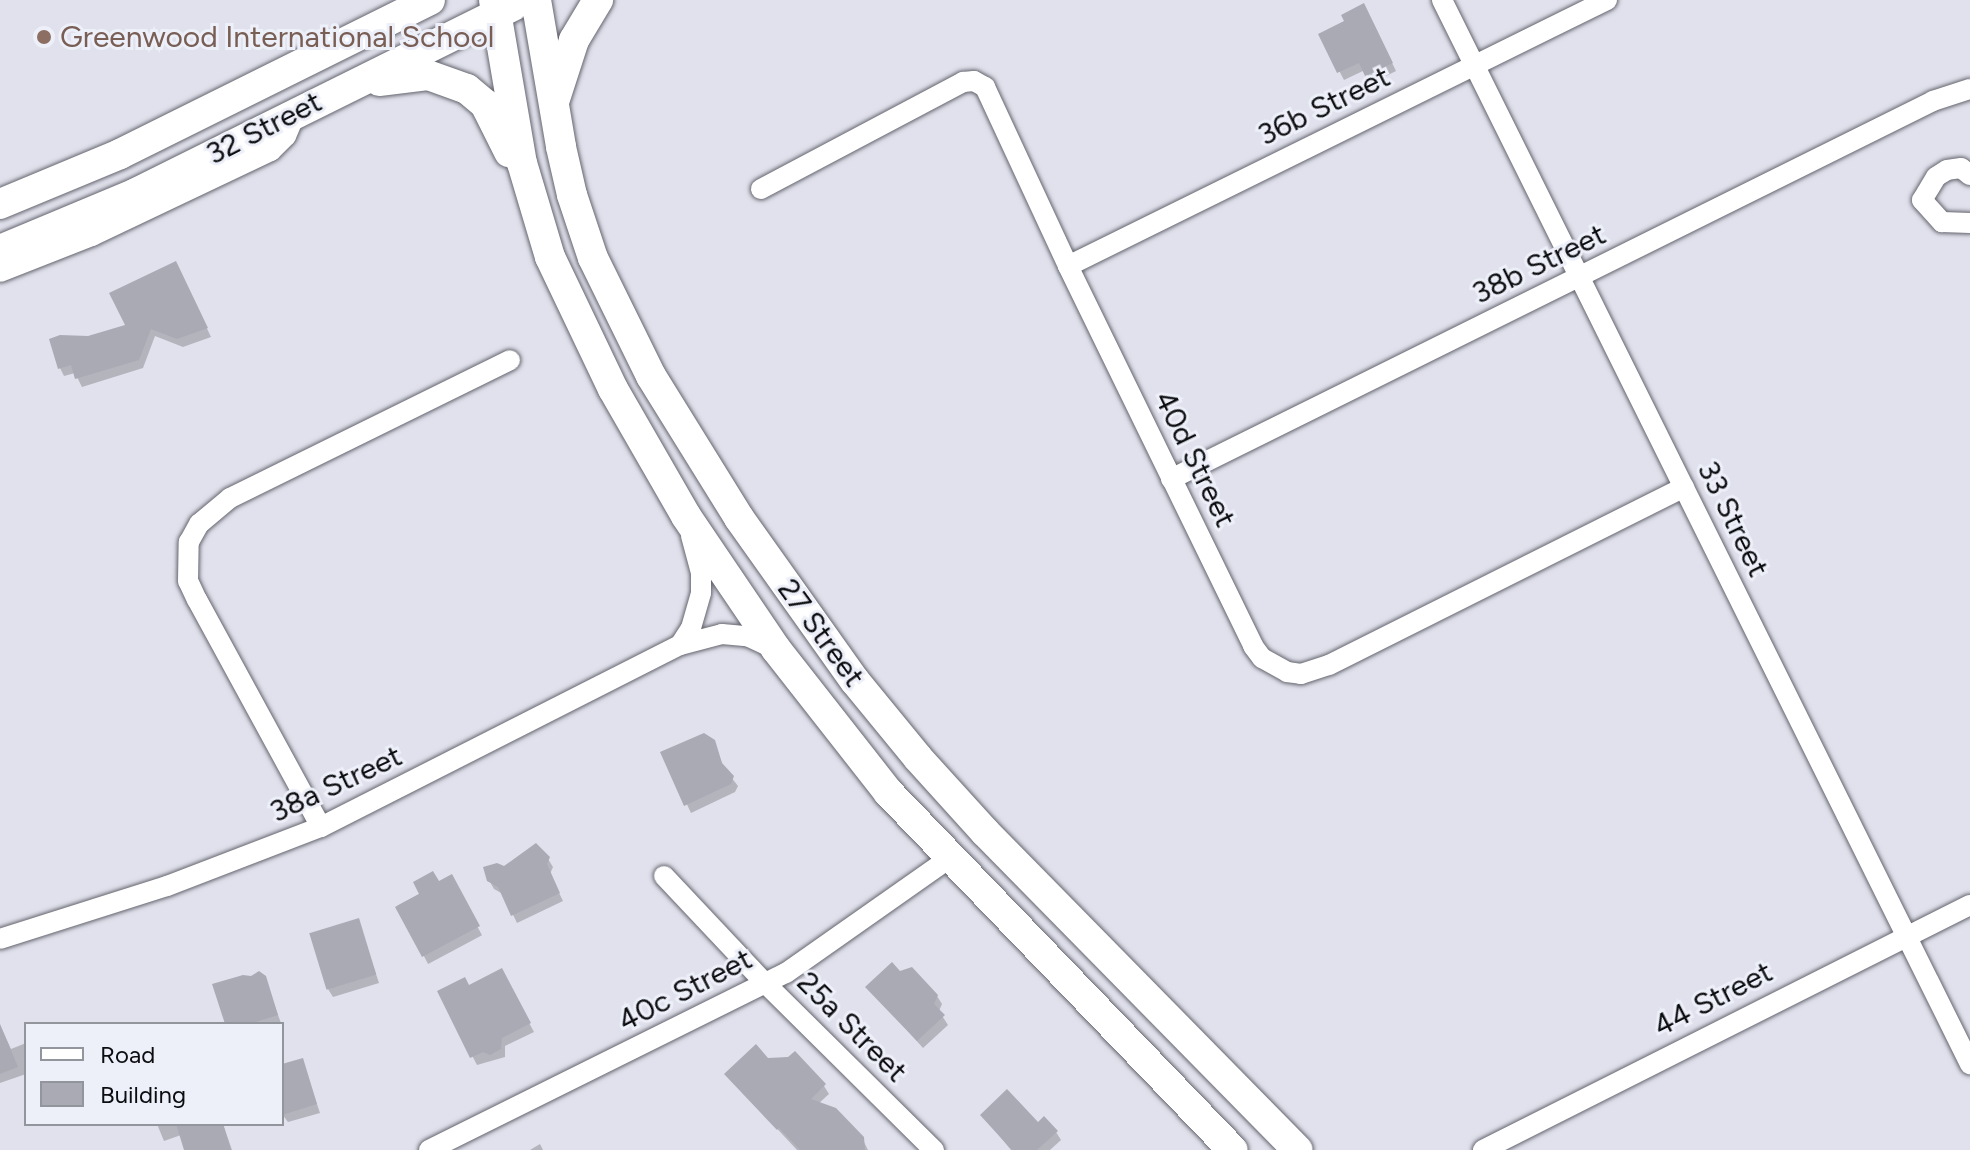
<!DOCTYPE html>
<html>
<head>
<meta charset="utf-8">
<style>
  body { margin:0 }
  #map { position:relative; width:1970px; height:1150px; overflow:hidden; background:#e0e1ec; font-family:Figtree,sans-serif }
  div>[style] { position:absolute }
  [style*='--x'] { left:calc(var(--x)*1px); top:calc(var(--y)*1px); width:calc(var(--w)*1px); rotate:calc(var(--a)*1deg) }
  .shadow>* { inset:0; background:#0003; transform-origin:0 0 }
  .building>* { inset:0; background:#a9aab4; transform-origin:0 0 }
  .roads { filter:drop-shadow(0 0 2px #64656e) drop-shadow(0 0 2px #64656e) }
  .street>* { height:20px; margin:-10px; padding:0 10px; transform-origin:10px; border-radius:10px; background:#fff }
  .secondary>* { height:30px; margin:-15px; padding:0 15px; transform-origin:15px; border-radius:15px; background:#fff }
  .dots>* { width:22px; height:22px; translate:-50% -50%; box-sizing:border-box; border:4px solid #edeff9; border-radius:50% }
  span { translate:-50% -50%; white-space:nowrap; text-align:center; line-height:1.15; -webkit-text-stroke:6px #edeff9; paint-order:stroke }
  .education-label { font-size:30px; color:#785e54 }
  .left { translate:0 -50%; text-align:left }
  .street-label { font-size:30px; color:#0c0d10 }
  .legend { position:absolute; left:24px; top:1022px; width:260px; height:104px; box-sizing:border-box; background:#edeff9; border:2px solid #93959c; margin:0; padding:10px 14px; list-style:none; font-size:24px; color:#0c0d10 }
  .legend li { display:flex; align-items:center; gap:16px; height:40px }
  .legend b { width:40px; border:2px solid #93959c }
</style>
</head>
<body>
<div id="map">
  <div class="shadow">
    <i style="clip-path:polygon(1368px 14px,1396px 71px,1372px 83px,1365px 70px,1344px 80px,1320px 34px)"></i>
    <i style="clip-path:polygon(180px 271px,211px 337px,183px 347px,155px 336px,143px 368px,82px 387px,75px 373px,64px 376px,60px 368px,88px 338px,128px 326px)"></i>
    <i style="clip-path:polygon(713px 742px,724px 768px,738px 786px,735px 792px,691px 813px,663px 753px)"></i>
    <i style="clip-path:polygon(548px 859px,553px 867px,550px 874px,563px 901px,517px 923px,503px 894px,494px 889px,489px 880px)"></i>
    <i style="left:451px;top:877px;width:66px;height:61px;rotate:62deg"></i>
    <i style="clip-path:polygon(358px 920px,379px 983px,333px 997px,328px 989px)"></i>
    <i style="clip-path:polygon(501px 971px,534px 1032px,505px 1046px,505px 1057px,477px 1065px,439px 992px,469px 987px)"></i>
    <i style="clip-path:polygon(900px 974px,937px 996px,942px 1004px,939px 1011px,948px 1025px,923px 1048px,868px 987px)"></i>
    <i style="clip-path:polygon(264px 977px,281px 1023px,227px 1024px)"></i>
    <i style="clip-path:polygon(0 1025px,11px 1049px,26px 1043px,26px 1074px,0 1083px)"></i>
    <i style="clip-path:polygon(302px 1060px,320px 1113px,288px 1122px,282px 1114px,282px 1066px)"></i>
    <i style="clip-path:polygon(767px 1060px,824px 1086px,829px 1094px,818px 1104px,862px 1138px,868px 1150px,797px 1150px,727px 1075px)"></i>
    <i style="clip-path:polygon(982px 1115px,1037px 1125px,1056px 1132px,1061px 1140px,1050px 1150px,1011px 1150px)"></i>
    <i style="clip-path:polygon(157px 1124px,223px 1124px,232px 1150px,186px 1150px,181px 1135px,164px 1141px)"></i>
    <i style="clip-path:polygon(540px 1144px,543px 1150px,530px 1150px)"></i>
  </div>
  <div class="building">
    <i style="clip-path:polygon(1364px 3px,1393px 63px,1365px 76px,1359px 63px,1337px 73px,1318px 34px,1344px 21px,1341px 15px)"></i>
    <i style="clip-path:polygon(176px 261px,208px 328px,177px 339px,151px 329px,139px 360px,75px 379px,71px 365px,58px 369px,49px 339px,60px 335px,88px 336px,125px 325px,109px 293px)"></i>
    <i style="clip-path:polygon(704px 733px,715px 740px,722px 763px,734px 776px,731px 784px,684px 806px,660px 752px)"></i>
    <i style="clip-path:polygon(536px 843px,550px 857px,547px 864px,560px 893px,511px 916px,498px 887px,487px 881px,483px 867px,497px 863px,504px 866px)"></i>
    <i style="clip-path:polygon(433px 871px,439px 881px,452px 874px,480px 926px,422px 957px,395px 907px,419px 894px,413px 882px)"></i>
    <i style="left:359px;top:918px;width:59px;height:52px;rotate:73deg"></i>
    <i style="clip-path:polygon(892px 962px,900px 971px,912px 967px,938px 995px,934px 1004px,945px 1015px,917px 1041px,865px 987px)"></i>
    <i style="clip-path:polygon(502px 968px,531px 1023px,502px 1038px,501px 1049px,490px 1055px,483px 1052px,470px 1058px,437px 991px,465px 977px,469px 985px)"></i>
    <i style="clip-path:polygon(259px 971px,266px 976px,278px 1015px,249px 1024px,225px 1024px,212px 984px,243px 975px,251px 976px)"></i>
    <i style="clip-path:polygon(0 1024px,18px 1067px,0 1074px)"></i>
    <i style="clip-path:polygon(756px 1044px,768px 1058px,788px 1057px,795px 1051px,826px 1084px,811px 1099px,836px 1108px,864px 1137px,865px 1150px,800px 1150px,779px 1128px,777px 1130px,724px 1074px)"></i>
    <i style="clip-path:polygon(303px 1058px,317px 1104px,282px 1115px,282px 1064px)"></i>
    <i style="clip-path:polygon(1007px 1089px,1038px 1122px,1044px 1116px,1058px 1131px,1037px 1150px,1012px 1150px,980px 1115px)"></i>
    <i style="clip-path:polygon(176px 1124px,223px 1124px,231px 1150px,184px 1150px)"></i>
  </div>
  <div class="roads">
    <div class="street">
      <i style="--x:1442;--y:0;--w:1188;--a:63.61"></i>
      <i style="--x:1970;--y:175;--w:11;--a:-142"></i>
      <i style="--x:1961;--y:168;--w:14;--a:172"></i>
      <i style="--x:1947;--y:170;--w:13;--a:148"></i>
      <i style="--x:1936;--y:177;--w:27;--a:121"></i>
      <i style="--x:1922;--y:200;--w:30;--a:48"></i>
      <i style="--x:1942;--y:222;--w:28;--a:2"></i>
      <i style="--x:761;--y:189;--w:229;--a:-27.9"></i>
      <i style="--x:963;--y:82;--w:11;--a:-5"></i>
      <i style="--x:974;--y:81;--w:13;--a:29"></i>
      <i style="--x:985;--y:87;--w:197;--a:65.1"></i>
      <i style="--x:1068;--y:266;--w:423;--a:64"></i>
      <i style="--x:1253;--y:646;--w:15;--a:53"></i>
      <i style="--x:1262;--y:658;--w:29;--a:29"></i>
      <i style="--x:1287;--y:672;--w:14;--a:8"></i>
      <i style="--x:1301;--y:674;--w:29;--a:-18"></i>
      <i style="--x:1329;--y:665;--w:397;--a:-26.6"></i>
      <i style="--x:1068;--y:266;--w:601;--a:-26.27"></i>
      <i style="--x:0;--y:272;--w:99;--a:-21.4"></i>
      <i style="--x:92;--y:236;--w:198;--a:-25.4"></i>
      <i style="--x:271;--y:151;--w:21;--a:-45"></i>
      <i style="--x:286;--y:136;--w:25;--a:-67"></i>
      <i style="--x:1171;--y:479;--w:851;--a:-26.38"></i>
      <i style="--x:1933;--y:101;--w:39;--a:-18"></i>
      <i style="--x:680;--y:645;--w:20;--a:-57"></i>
      <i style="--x:691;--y:628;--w:37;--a:-74"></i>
      <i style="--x:701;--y:592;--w:19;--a:-90"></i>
      <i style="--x:701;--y:573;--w:39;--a:-105"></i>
      <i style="--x:321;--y:827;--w:259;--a:-118.6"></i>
      <i style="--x:197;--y:600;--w:21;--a:-115"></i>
      <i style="--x:188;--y:581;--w:39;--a:-89"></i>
      <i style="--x:189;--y:542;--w:21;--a:-61"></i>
      <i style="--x:199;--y:524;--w:40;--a:-40"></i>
      <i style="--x:230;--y:498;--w:312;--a:-26.2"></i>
      <i style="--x:664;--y:876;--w:147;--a:46.7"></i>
      <i style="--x:765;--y:983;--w:238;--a:44.7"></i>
      <i style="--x:0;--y:939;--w:175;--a:-17.6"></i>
      <i style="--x:167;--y:886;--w:165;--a:-21"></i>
      <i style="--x:321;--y:827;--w:402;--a:-26.9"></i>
      <i style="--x:680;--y:645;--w:43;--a:-14.7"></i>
      <i style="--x:722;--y:634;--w:25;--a:5"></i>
      <i style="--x:747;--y:636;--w:29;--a:25"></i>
      <i style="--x:429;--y:1150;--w:398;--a:-26.4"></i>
      <i style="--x:786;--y:973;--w:202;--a:-35.1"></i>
      <i style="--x:1483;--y:1150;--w:545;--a:-26.71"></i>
    </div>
    <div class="secondary">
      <i style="--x:494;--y:0;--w:165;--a:80.3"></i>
      <i style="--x:522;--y:163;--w:98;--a:73.4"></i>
      <i style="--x:550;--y:257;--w:146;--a:64.5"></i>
      <i style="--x:613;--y:389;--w:146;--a:60.1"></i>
      <i style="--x:686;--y:516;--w:161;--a:55.9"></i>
      <i style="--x:776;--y:649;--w:182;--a:51.9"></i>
      <i style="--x:888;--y:792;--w:497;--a:46.1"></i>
      <i style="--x:536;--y:0;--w:149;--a:80.3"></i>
      <i style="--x:561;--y:147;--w:49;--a:77.1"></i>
      <i style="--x:572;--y:195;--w:66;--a:71.6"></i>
      <i style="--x:593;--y:258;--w:131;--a:63.8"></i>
      <i style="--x:651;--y:376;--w:167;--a:58.2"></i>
      <i style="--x:739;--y:518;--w:200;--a:54.6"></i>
      <i style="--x:855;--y:681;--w:99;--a:50.7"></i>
      <i style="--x:918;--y:758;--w:100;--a:47.8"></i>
      <i style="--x:985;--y:832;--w:446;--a:45.5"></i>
      <i style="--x:379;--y:81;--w:49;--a:-7"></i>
      <i style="--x:428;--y:75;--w:41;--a:19.7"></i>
      <i style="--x:467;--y:89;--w:23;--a:40"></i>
      <i style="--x:485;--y:104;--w:54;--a:63.4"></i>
      <i style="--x:555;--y:99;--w:62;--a:-72.1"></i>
      <i style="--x:574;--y:40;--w:47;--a:-59"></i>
      <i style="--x:0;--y:204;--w:130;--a:-22.6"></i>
      <i style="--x:120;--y:154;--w:346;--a:-26.4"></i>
      <i style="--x:0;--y:250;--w:147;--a:-22.7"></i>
      <i style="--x:136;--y:193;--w:422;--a:-26.4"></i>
    </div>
  </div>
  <div class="dots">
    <i style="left:44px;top:37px;background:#8d6e63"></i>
  </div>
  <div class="education-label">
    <span class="left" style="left:60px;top:37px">Greenwood International School</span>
  </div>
  <div class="street-label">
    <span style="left:1324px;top:106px;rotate:-26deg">36b Street</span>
    <span style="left:264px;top:128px;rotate:-27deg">32 Street</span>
    <span style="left:1539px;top:264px;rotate:-26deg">38b Street</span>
    <span style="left:1195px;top:459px;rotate:64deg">40d Street</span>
    <span style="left:1733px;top:519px;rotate:64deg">33 Street</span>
    <span style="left:821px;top:633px;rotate:54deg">27 Street</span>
    <span style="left:336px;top:784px;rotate:-25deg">38a Street</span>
    <span style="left:685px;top:990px;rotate:-27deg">40c Street</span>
    <span style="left:1713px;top:999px;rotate:-27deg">44 Street</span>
    <span style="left:852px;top:1027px;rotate:45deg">25a Street</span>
  </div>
  <ul class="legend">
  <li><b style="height:10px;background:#fff"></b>Road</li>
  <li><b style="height:22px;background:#a9aab4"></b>Building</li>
  </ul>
</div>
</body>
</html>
